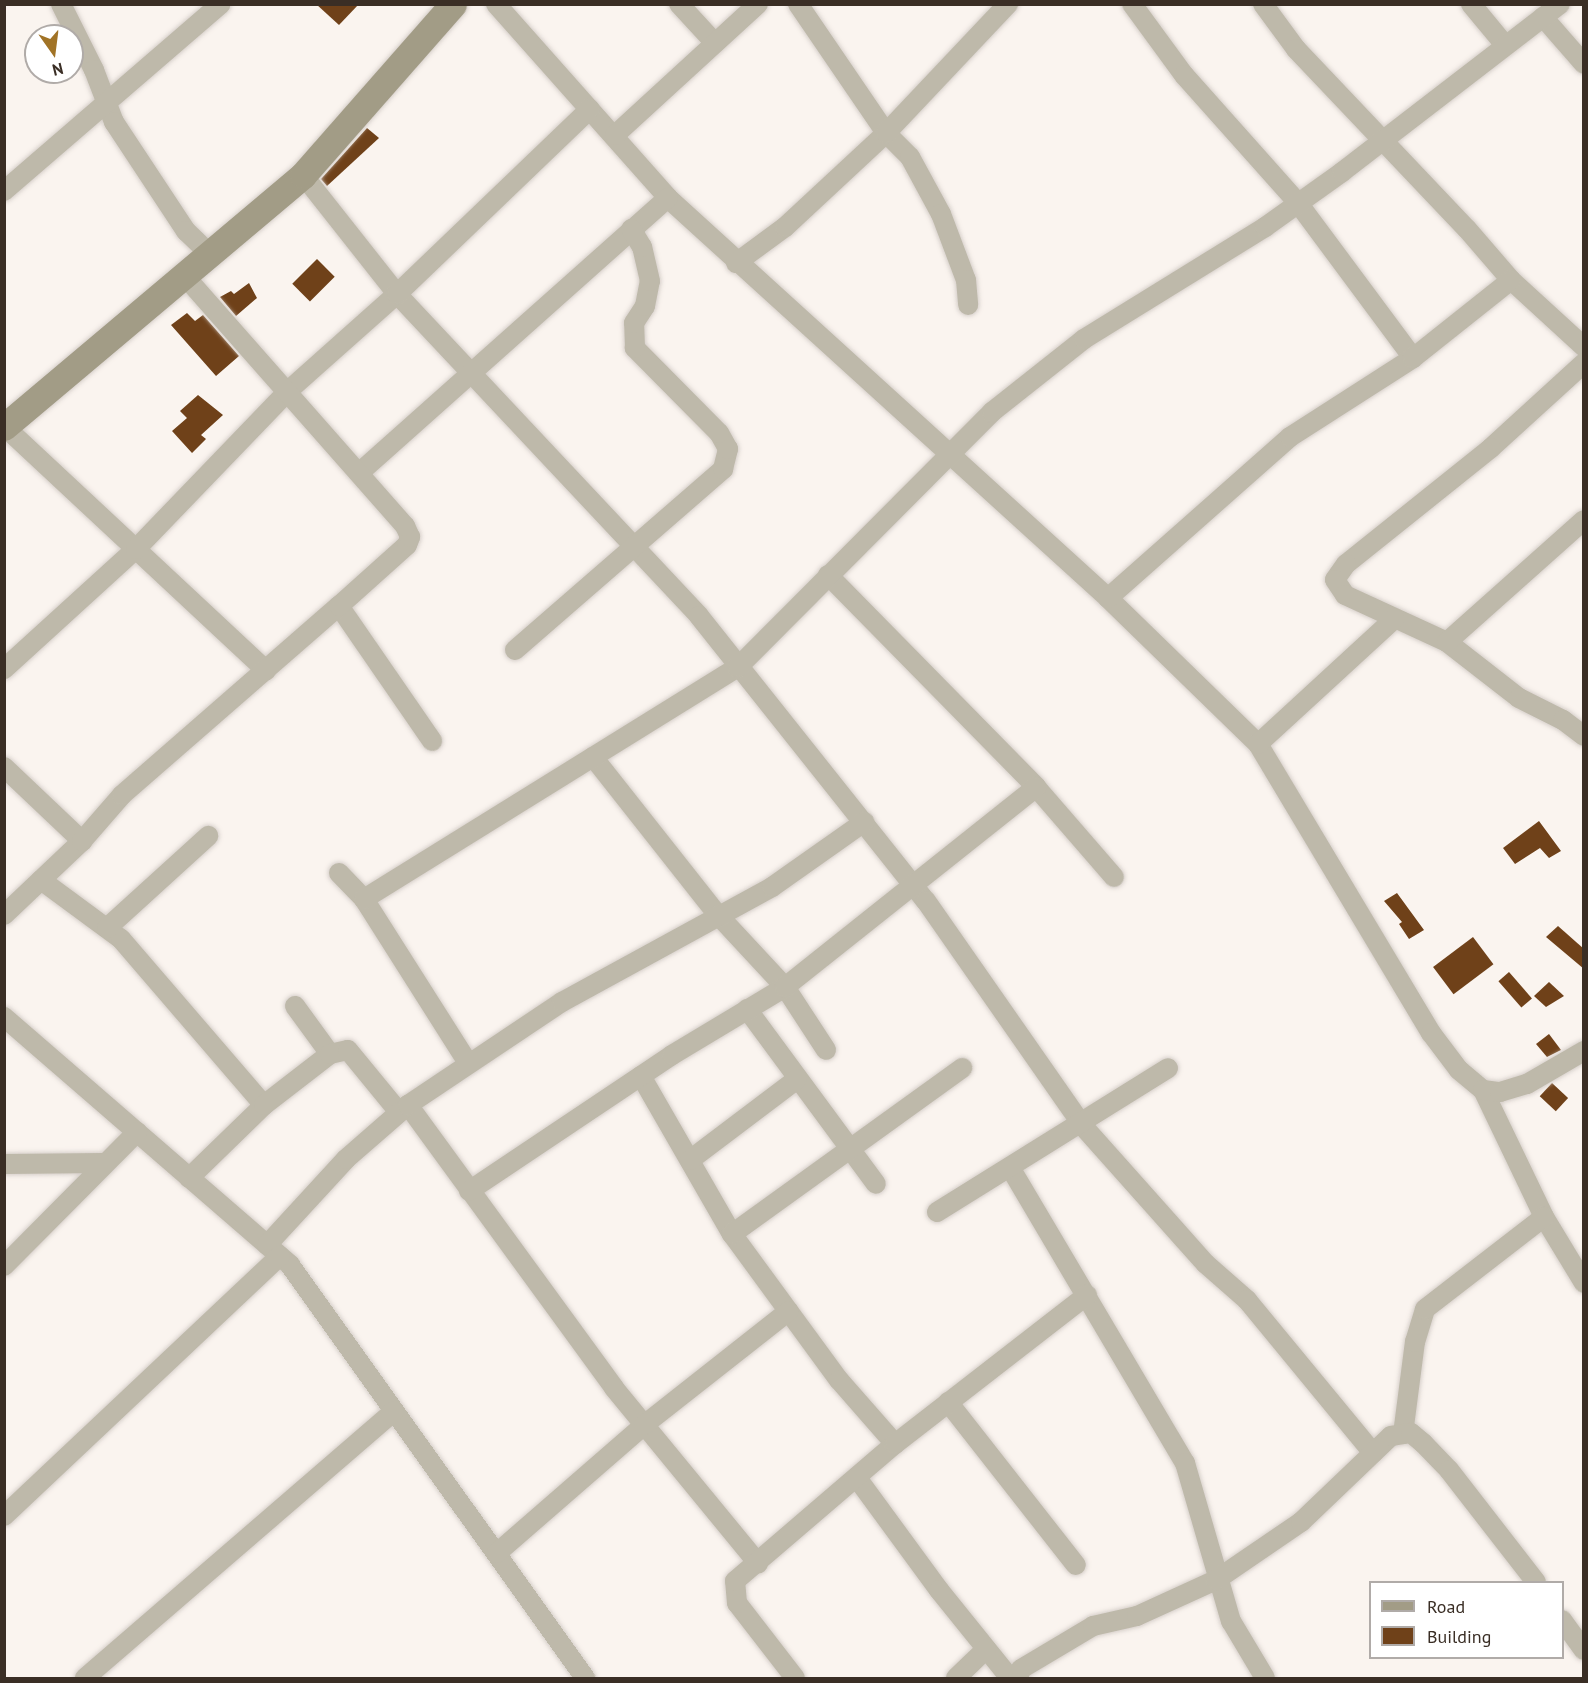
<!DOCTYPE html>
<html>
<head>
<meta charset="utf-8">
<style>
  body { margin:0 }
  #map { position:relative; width:1588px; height:1683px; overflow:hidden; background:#faf4ef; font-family:"PT Sans",sans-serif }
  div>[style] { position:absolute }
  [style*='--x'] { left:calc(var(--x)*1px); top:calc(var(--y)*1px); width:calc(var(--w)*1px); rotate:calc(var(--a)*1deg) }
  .building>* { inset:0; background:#6f4119; transform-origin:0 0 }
  .roads { filter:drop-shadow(0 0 2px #d7d0cb) drop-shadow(0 0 2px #d7d0cb) }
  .street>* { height:20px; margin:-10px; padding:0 10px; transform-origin:10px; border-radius:10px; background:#beb9aa }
  .secondary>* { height:27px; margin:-13.5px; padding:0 13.5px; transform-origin:13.5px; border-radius:13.5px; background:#a29c86 }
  span { translate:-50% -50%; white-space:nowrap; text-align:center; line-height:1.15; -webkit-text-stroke:6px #fff; paint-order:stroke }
  .frame { position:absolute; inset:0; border:6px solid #3a2e25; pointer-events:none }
  .legend { position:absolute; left:1369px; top:1581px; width:195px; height:78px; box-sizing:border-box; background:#fff; border:2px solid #b0aba8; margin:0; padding:8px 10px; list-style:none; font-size:18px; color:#3a2e25 }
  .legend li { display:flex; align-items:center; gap:12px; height:30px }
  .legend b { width:30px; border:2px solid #b0aba8 }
  .north { position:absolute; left:24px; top:24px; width:60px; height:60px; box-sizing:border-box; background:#fff; border:2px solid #b0aba8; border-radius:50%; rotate:166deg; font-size:16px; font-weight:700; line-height:24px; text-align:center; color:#3a2e25 }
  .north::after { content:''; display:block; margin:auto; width:21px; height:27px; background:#a17326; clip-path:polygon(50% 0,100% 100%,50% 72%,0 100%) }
</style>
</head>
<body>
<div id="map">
  <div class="building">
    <i style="clip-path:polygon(316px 4px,359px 4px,339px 25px)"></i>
    <i style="clip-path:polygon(367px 128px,379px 138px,327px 186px,321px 179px)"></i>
    <i style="left:317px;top:259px;width:25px;height:35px;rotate:45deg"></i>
    <i style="clip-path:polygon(249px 283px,257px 298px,236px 316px,220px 297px,231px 291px,234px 294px)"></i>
    <i style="clip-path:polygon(187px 313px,195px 321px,203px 315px,239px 356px,216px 376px,171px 325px)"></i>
    <i style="clip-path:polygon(198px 395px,223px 415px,201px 435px,206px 439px,192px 453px,172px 431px,187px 418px,180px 411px)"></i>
    <i style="clip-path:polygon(1539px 821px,1561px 851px,1549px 858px,1540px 848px,1515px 864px,1503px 848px)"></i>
    <i style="clip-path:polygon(1397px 893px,1424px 930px,1409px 939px,1399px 924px,1402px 922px,1384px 901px)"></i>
    <i style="clip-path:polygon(1558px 926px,1584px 949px,1584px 969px,1546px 937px)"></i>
    <i style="left:1473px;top:937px;width:34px;height:50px;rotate:53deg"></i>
    <i style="left:1509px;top:972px;width:35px;height:14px;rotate:49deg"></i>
    <i style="clip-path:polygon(1549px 982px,1564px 996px,1546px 1007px,1534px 996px)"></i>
    <i style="clip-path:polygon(1549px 1034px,1561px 1050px,1547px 1057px,1536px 1044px)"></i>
    <i style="left:1552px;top:1083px;width:22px;height:18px;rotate:43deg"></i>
  </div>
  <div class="roads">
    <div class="street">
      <i style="--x:61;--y:4;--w:74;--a:63.4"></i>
      <i style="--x:94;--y:70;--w:56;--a:69"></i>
      <i style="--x:114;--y:122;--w:131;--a:56.6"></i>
      <i style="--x:186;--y:231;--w:32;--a:44"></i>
      <i style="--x:496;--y:4;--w:259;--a:48.4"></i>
      <i style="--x:668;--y:198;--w:595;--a:42.27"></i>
      <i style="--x:1108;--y:598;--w:209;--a:44.2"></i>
      <i style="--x:1258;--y:744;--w:337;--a:59.1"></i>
      <i style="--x:1431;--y:1033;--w:46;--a:52.9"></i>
      <i style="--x:1459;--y:1070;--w:31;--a:40"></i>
      <i style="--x:1483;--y:1090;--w:141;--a:64.3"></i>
      <i style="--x:1544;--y:1217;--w:77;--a:58.8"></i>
      <i style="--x:679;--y:4;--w:53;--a:47.3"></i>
      <i style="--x:798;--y:4;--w:156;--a:55.7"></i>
      <i style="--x:886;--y:133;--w:34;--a:45"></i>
      <i style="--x:910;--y:157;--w:65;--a:61.5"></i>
      <i style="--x:941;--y:214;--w:71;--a:69.3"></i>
      <i style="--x:966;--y:280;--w:25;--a:85"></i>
      <i style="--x:1132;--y:4;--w:88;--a:53.8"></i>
      <i style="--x:1184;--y:75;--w:171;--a:48.3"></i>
      <i style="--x:1298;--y:203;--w:193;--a:53.4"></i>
      <i style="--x:1263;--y:4;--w:56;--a:53.7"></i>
      <i style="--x:1296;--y:49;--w:248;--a:46.5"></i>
      <i style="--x:1467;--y:229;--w:67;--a:49.2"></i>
      <i style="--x:1511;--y:280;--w:99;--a:42.5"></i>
      <i style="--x:1471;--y:4;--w:53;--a:50.3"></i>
      <i style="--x:1543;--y:17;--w:62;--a:48.9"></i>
      <i style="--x:615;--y:135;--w:194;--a:-42.5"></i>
      <i style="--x:303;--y:175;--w:152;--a:51.7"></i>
      <i style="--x:397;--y:294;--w:441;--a:46.8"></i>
      <i style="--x:699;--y:616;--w:364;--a:51.5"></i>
      <i style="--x:926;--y:901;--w:273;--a:55.1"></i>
      <i style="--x:1082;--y:1125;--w:186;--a:48.3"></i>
      <i style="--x:1206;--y:1264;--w:55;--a:41.3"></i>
      <i style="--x:1247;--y:1300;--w:198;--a:50.5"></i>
      <i style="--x:4;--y:191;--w:286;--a:-40.8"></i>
      <i style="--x:736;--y:263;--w:61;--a:-36.3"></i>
      <i style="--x:785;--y:227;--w:138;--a:-42.9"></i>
      <i style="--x:886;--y:133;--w:178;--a:-46.6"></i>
      <i style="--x:1584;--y:363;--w:126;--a:137.6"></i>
      <i style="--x:1491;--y:448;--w:186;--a:141.3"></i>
      <i style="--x:1346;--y:564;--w:19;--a:125"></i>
      <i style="--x:1335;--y:580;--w:18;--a:56"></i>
      <i style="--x:1345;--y:595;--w:112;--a:24.7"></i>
      <i style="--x:1447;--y:642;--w:91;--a:37.9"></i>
      <i style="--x:1519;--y:698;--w:49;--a:26.6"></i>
      <i style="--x:1563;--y:720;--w:26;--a:37"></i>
      <i style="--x:5;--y:427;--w:357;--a:43"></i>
      <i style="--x:359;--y:473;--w:414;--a:-41.7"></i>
      <i style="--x:828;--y:575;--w:297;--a:45.5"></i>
      <i style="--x:1036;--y:787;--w:119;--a:49.1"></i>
      <i style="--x:1108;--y:598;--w:243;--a:-41.5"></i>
      <i style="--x:1290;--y:437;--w:146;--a:-32.7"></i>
      <i style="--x:1413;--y:358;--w:125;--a:-38.5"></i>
      <i style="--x:339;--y:606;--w:164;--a:55.4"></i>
      <i style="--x:1447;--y:642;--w:183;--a:-41.7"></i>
      <i style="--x:515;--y:650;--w:276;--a:-41"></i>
      <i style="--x:723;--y:469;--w:21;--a:-76"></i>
      <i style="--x:728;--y:449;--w:18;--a:-119"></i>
      <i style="--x:719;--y:433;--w:120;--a:-134.7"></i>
      <i style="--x:635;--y:348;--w:25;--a:-92"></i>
      <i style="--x:634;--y:323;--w:20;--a:-57"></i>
      <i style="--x:645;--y:306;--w:25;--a:-79"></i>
      <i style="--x:650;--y:281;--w:35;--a:-103"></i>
      <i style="--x:642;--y:247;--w:21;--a:-121"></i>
      <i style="--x:4;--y:669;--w:178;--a:-42.3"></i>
      <i style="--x:136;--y:549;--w:219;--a:-46.1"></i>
      <i style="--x:288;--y:391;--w:146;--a:-41.7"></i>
      <i style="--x:397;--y:294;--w:267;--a:-43.8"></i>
      <i style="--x:1258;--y:744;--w:185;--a:-42.6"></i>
      <i style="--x:593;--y:757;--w:201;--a:51.7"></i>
      <i style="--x:718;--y:915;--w:98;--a:47.1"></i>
      <i style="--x:785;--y:987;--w:75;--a:56.9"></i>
      <i style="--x:4;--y:767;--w:108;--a:43.5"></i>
      <i style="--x:339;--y:873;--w:36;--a:46"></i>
      <i style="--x:364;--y:899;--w:194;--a:57.6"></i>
      <i style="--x:41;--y:880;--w:99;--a:36.4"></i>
      <i style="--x:121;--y:939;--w:219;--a:49.3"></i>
      <i style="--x:364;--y:899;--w:440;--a:-31.8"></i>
      <i style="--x:738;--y:667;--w:360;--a:-45.1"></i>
      <i style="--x:992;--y:412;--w:117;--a:-38.4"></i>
      <i style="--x:1084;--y:339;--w:213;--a:-31.7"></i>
      <i style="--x:1265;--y:227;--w:95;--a:-35.5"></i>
      <i style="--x:1342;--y:172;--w:275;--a:-37.6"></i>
      <i style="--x:4;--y:915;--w:108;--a:-43.5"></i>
      <i style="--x:82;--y:841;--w:61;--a:-49"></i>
      <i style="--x:122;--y:795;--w:288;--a:-41.1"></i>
      <i style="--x:339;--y:606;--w:91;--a:-41.9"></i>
      <i style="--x:407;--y:545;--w:9;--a:-69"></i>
      <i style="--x:410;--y:537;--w:12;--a:-114"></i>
      <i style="--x:405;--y:526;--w:334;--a:-131.4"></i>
      <i style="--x:107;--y:928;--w:137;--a:-42.3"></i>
      <i style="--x:295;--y:1006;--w:59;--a:53.9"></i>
      <i style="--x:747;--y:1009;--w:217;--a:53.6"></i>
      <i style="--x:4;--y:1017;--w:379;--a:40.9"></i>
      <i style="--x:290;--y:1265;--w:508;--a:54.46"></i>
      <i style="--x:641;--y:1076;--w:182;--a:60.1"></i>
      <i style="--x:732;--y:1234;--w:181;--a:53.8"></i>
      <i style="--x:839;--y:1380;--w:85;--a:48.8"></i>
      <i style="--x:1483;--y:1090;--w:17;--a:7"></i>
      <i style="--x:1500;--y:1092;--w:28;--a:-17"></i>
      <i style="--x:1527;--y:1084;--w:66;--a:-30.1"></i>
      <i style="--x:408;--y:1105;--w:350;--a:53.9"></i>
      <i style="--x:614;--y:1388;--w:227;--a:50.6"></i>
      <i style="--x:690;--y:1160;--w:134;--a:-37.1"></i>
      <i style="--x:4;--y:1164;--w:100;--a:-0.6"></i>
      <i style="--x:1011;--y:1169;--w:342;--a:59.4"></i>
      <i style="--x:1185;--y:1463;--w:165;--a:73.8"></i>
      <i style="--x:1231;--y:1621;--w:66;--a:59.2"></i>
      <i style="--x:189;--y:1178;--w:105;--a:-44.2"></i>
      <i style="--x:264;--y:1105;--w:83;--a:-37.7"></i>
      <i style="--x:330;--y:1054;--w:18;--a:-13"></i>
      <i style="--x:348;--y:1050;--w:80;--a:50.6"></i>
      <i style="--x:469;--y:1191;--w:244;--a:-33.8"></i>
      <i style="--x:672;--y:1055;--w:132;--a:-31"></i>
      <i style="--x:785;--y:987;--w:321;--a:-38.5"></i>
      <i style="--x:937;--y:1212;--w:272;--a:-31.9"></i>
      <i style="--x:732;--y:1234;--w:284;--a:-35.8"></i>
      <i style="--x:267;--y:1245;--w:117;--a:-47.4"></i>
      <i style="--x:346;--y:1159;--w:82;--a:-41.1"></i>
      <i style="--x:408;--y:1105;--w:185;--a:-33.8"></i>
      <i style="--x:562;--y:1002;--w:239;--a:-28.7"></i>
      <i style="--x:772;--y:887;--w:113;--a:-35.2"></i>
      <i style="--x:4;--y:1266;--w:189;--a:-45.2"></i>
      <i style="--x:948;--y:1402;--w:207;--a:51.9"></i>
      <i style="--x:1403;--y:1434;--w:93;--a:-82.6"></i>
      <i style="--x:1415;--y:1342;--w:34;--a:-73"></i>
      <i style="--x:1425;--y:1309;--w:150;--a:-37.7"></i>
      <i style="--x:857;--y:1478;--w:139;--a:53.8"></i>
      <i style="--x:939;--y:1590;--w:113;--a:51.1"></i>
      <i style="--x:4;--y:1516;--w:379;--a:-43.3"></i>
      <i style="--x:497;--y:1553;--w:195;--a:-41"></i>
      <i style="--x:644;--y:1425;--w:184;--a:-38.2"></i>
      <i style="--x:1562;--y:1620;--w:37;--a:54"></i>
      <i style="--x:85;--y:1678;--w:408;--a:-40.8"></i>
      <i style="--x:795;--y:1678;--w:95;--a:-127.7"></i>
      <i style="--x:737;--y:1603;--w:22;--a:-95"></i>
      <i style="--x:735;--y:1581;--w:211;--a:-40.6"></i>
      <i style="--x:895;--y:1444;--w:243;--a:-37.8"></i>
      <i style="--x:956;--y:1678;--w:42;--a:-44"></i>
      <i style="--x:1018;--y:1678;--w:9;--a:-72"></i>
      <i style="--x:1021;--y:1669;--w:84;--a:-30.8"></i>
      <i style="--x:1093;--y:1626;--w:45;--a:-12.8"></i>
      <i style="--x:1137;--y:1616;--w:87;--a:-24.5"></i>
      <i style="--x:1216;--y:1580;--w:103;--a:-34.3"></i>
      <i style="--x:1301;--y:1522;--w:124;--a:-43.7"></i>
      <i style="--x:1391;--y:1436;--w:20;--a:-9"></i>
      <i style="--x:1411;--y:1433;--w:16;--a:40"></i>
      <i style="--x:1423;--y:1443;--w:37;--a:46"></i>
      <i style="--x:1449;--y:1470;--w:142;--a:52.2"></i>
    </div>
    <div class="secondary">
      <i style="--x:4;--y:427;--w:391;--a:-40.1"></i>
      <i style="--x:303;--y:175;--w:227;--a:-48.7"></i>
    </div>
  </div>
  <div class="frame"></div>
  <ul class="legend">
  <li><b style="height:8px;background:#a29c86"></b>Road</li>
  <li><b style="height:16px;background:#6f4119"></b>Building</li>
  </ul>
  <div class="north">N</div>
</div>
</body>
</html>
